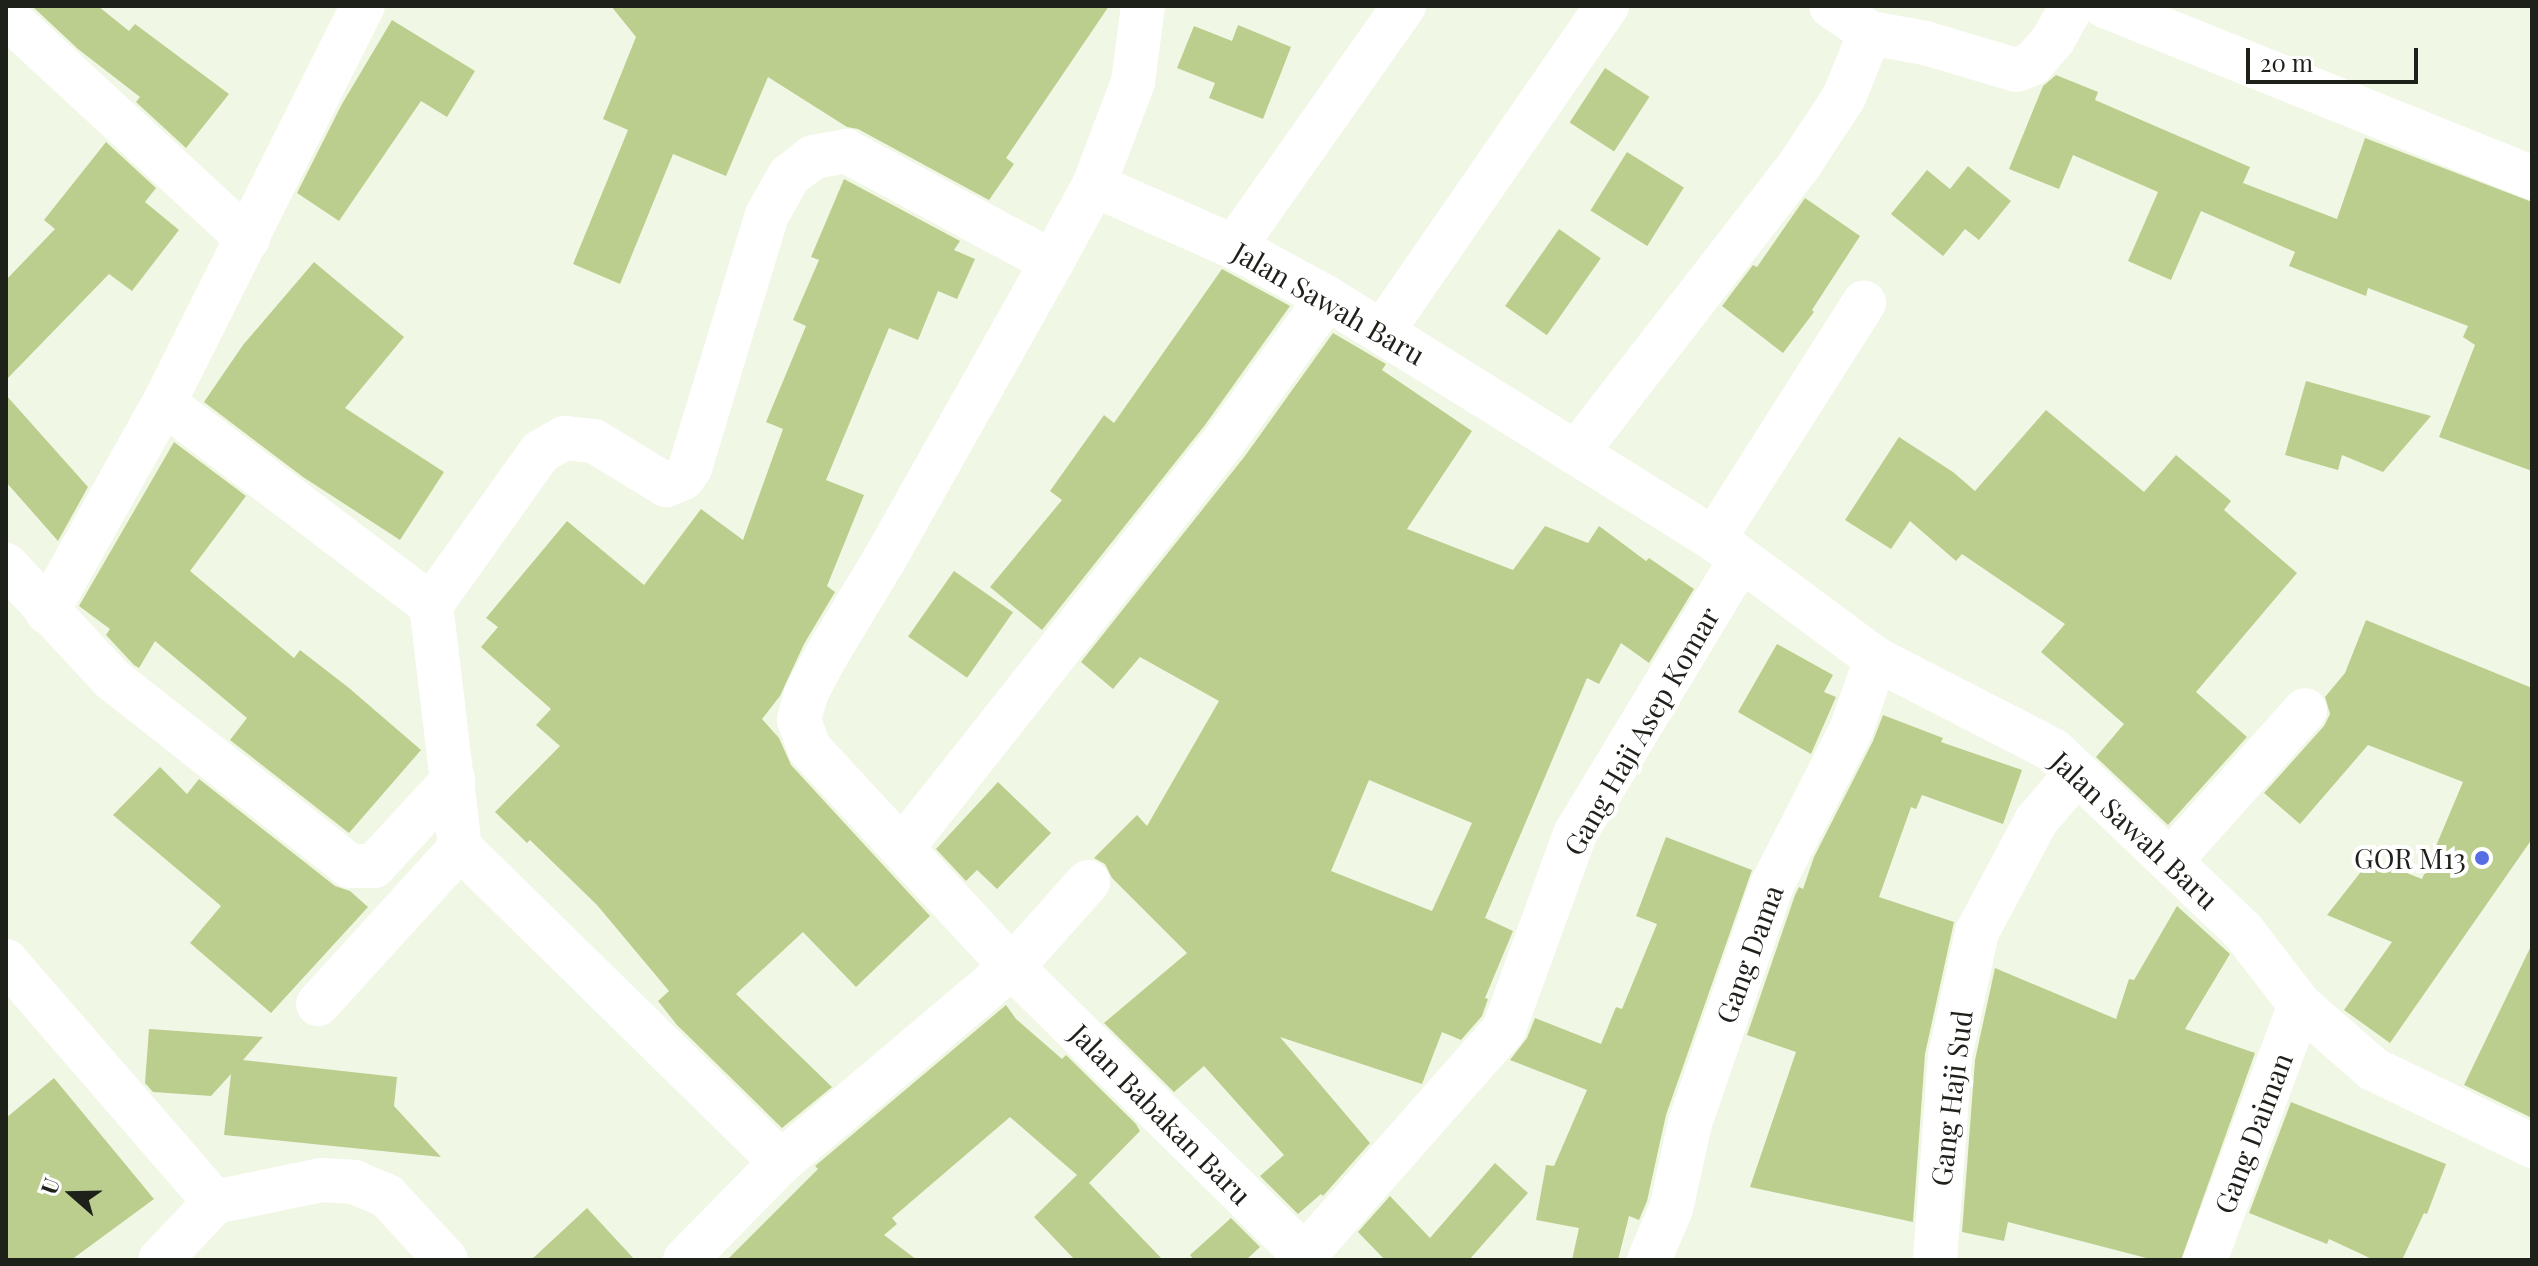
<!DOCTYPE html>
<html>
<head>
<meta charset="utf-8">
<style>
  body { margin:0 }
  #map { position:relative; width:2538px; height:1266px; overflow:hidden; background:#f1f7e5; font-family:"Playfair Display",serif }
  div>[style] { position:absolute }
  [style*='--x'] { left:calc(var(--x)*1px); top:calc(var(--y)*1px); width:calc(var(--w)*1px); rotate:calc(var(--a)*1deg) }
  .building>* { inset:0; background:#bcce8e; transform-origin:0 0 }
  .street>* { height:44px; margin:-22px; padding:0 22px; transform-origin:22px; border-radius:22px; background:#fff }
  .dots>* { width:22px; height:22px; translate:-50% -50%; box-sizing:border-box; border:4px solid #fff; border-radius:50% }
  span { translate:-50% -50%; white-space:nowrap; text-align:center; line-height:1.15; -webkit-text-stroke:8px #fff; paint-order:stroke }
  .street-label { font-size:28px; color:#1e201a }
  .poi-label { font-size:28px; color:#1e201a }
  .right { translate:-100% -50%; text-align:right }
  .frame { position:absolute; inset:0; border:8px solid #1e201a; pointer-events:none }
  .north { position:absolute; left:32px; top:1154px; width:80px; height:80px; -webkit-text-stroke:6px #fff; paint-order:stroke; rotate:290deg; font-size:22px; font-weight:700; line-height:32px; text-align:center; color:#1e201a }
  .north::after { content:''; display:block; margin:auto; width:28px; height:36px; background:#1e201a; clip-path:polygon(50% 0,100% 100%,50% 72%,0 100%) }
  .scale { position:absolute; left:2246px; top:48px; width:172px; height:36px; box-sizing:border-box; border:4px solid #1e201a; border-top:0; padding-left:10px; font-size:24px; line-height:28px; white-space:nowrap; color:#1e201a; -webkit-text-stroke:6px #fff; paint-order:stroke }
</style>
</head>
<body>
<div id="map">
  <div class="building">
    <i style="clip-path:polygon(32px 6px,98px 6px,129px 31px,135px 24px,229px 94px,186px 148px,136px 102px,140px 97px,78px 49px)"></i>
    <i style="clip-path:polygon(611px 6px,1109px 6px,1006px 158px,1014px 164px,989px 200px,858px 129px,847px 127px,768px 77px,726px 176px,673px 154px,620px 284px,573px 264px,628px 130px,603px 119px,636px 37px)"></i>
    <i style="clip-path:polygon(392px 20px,475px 71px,447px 117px,421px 101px,339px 221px,297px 193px,342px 104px)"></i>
    <i style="clip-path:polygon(1238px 25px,1291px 47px,1263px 119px,1209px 98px,1215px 83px,1177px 68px,1194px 26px,1232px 41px)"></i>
    <i style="left:1605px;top:68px;width:53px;height:65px;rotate:33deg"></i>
    <i style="clip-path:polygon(2056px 75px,2098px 92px,2095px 100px,2250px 167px,2243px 183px,2337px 219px,2365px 138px,2532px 202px,2532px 471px,2439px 437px,2475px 345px,2463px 337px,2468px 326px,2368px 288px,2366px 296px,2289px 266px,2295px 252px,2201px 211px,2171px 280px,2128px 261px,2158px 192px,2073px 155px,2059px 189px,2009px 169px,2043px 86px)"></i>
    <i style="clip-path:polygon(106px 142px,156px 188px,145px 202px,179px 230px,132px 291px,109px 274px,6px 380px,6px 280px,55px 229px,44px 220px)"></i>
    <i style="left:1627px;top:152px;width:67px;height:69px;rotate:32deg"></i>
    <i style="clip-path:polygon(1968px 166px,2011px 201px,1979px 240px,1965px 229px,1943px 256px,1891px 214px,1927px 170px,1950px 189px)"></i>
    <i style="clip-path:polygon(844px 179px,960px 241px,954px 250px,975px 259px,957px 299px,938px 291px,918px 340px,889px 328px,826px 480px,864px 495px,827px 586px,835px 592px,804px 644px,780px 696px,762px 719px,779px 738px,791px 765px,930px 916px,856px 987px,803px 932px,736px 994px,832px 1087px,782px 1128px,677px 1025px,658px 1001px,669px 991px,597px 905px,530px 840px,527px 843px,495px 812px,560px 746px,536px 725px,551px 709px,481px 647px,498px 627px,486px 618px,567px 521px,644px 585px,701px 509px,743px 540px,783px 429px,766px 422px,806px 326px,793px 320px,819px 260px,811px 257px)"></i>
    <i style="clip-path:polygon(1805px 198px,1860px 236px,1812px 310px,1814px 312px,1783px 353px,1722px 306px,1753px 265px,1757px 267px)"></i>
    <i style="left:1559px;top:229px;width:51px;height:94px;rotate:35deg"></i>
    <i style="clip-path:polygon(314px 262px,404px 337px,345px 408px,444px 472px,400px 540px,303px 477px,204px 402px,243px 345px)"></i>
    <i style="clip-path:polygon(1222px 269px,1290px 306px,1205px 425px,1042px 630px,990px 587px,1062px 500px,1050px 491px,1104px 415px,1114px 423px)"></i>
    <i style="clip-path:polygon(evenodd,1333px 333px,1386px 364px,1382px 370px,1472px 431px,1407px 529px,1513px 570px,1545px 526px,1588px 543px,1599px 526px,1646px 561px,1649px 558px,1694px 589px,1649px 663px,1621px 643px,1599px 684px,1587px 678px,1485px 918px,1513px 931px,1485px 998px,1488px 999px,1482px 1016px,1461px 1040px,1442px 1032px,1422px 1084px,1280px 1037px,1370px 1143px,1323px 1196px,1321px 1194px,1298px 1214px,1260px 1176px,1284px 1155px,1204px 1066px,1174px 1092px,1104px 1023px,1187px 953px,1112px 878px,1105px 864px,1094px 858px,1137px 815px,1147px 826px,1219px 701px,1140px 657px,1113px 689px,1081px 662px,1245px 456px,1333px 333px,1369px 780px,1472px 823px,1432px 911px,1331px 871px,1369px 780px)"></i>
    <i style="clip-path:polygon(2306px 381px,2431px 416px,2383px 472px,2342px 455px,2338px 470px,2285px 455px)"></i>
    <i style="clip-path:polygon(6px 395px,88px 487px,58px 541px,6px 482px)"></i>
    <i style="clip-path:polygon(2046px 410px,2144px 492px,2176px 455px,2231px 501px,2224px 510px,2297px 573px,2196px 692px,2247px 737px,2168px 825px,2096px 757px,2124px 724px,2041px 652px,2065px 624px,1962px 554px,1956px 561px,1910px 521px,1891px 549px,1845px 520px,1899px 437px,1953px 472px,1975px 491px)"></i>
    <i style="clip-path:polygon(174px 442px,246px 496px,190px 571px,294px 658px,300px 650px,349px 688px,421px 750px,349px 833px,230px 740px,247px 718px,155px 641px,139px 668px,134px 665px,106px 635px,110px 629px,79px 606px)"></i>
    <i style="left:954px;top:571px;width:72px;height:80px;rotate:35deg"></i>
    <i style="clip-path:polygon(2366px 620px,2532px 688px,2532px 839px,2390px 1043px,2344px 1010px,2392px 942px,2327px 915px,2371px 859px,2422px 879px,2463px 782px,2368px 745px,2300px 824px,2264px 793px,2324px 726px,2330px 714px,2325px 697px,2345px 673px)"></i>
    <i style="clip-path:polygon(1777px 644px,1833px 675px,1824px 692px,1836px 697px,1811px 754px,1738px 712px)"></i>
    <i style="clip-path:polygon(1883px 715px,1943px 738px,1941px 742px,2022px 770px,2003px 824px,1922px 795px,1916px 809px,1911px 807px,1879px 897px,1954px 922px,1925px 1054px,1913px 1222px,1750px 1187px,1796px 1052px,1747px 1035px,1795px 895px,1799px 887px,1803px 889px,1814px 857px,1873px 741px)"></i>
    <i style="clip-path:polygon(160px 767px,187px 794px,199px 779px,335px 886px,350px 891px,368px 907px,271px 1013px,190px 943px,221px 906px,113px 815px)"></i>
    <i style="clip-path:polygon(998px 782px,1051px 833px,997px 889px,977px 870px,966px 881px,936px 849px)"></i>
    <i style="clip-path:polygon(1666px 837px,1752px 870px,1666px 1115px,1647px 1201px,1639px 1220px,1629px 1216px,1618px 1260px,1572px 1260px,1579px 1228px,1536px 1220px,1546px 1165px,1554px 1166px,1587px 1090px,1510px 1060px,1527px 1038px,1535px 1018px,1601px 1044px,1616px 1007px,1622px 1009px,1657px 924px,1636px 916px)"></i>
    <i style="clip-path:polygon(2177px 906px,2230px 954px,2185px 1029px,2255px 1053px,2181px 1260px,2154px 1260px,2008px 1222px,2004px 1241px,1962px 1232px,1975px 1060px,1995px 968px,2116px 1019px,2129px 979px,2134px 980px)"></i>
    <i style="clip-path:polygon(2532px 944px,2532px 1118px,2464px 1085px)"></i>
    <i style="clip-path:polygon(1006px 1005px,1016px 1019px,1062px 1059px,1066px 1055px,1136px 1124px,1140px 1131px,1089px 1183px,1163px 1260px,1075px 1260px,1034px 1217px,1077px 1175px,1010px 1117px,892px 1218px,897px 1224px,884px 1235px,917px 1260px,727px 1260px,818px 1169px,815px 1166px)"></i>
    <i style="clip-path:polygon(149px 1029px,263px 1037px,243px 1060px,397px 1077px,394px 1106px,441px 1157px,224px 1135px,231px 1074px,211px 1096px,153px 1092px,145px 1083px)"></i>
    <i style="clip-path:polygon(54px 1078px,154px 1199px,71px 1260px,6px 1260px,6px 1118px)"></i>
    <i style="clip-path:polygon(2291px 1102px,2446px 1164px,2427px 1214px,2424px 1213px,2402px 1260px,2374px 1260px,2329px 1239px,2327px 1244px,2249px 1213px)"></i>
    <i style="clip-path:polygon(1495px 1163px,1528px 1193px,1469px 1260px,1385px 1260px,1358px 1232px,1390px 1196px,1430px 1238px)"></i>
    <i style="clip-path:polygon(587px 1208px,635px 1260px,531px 1260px)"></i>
    <i style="clip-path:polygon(1231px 1218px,1260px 1247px,1246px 1260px,1194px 1260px,1190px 1255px)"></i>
  </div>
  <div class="street">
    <i style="--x:1143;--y:6;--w:77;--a:97.5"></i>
    <i style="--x:1133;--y:82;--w:110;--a:110.7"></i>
    <i style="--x:1094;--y:185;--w:153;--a:23.9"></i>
    <i style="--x:1234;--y:247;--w:106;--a:28.7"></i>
    <i style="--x:1327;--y:298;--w:456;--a:31.9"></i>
    <i style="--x:1714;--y:539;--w:202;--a:36.5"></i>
    <i style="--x:1876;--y:659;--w:199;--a:27.2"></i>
    <i style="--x:2053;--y:750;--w:262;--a:43.6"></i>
    <i style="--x:2243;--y:931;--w:93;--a:52.4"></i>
    <i style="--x:2300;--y:1005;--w:97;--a:41.2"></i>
    <i style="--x:2373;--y:1069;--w:177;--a:25.8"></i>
    <i style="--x:2105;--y:6;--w:460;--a:21.9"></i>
    <i style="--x:6;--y:16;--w:329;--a:42.7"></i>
    <i style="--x:1870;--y:33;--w:56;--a:10.3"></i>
    <i style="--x:1925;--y:43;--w:95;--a:16.5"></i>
    <i style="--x:2016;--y:70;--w:17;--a:-21"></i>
    <i style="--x:2032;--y:64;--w:32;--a:-49"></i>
    <i style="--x:2053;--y:40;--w:39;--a:-61"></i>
    <i style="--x:1234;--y:247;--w:295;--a:-54.8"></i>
    <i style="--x:1052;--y:262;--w:342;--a:119.4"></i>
    <i style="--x:884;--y:560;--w:112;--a:121.1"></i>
    <i style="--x:826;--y:656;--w:43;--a:117.8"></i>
    <i style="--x:806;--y:694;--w:27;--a:105"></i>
    <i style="--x:799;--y:720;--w:30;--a:70"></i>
    <i style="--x:809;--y:748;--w:299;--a:47.2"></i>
    <i style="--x:1012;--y:967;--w:417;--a:44.6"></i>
    <i style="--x:1382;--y:332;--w:396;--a:-55.4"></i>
    <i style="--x:164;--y:403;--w:335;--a:37.1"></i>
    <i style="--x:1576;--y:453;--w:366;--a:-52.2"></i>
    <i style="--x:1800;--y:164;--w:80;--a:-56.7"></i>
    <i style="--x:1844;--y:97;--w:69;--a:-67.9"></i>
    <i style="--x:1870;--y:33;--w:47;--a:-145.3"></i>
    <i style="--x:1714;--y:539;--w:280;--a:-57.6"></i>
    <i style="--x:6;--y:565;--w:157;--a:47.1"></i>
    <i style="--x:113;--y:680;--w:301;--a:38.1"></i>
    <i style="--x:350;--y:866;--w:24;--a:0"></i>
    <i style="--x:374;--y:866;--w:117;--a:-47.4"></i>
    <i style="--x:47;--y:612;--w:240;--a:-60.8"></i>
    <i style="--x:164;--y:403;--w:444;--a:-63.4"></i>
    <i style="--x:902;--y:848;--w:520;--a:-51.63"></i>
    <i style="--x:1225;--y:440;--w:175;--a:-54.3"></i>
    <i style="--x:2171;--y:860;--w:201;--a:-48.2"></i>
    <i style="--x:6;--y:961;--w:319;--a:49.1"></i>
    <i style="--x:318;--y:1004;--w:211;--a:-47.7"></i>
    <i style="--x:781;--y:1162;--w:449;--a:-135.6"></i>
    <i style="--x:460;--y:848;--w:245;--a:-96.8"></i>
    <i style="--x:431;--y:605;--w:188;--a:-54.5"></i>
    <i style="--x:540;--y:452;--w:28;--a:-30"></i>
    <i style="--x:564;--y:438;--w:30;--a:6"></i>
    <i style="--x:594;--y:441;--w:84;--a:31.4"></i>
    <i style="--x:666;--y:485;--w:18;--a:-22"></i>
    <i style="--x:683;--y:478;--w:12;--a:-55"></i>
    <i style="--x:690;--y:468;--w:264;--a:-73.1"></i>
    <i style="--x:767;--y:215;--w:45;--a:-60.6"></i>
    <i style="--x:789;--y:176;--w:31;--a:-38"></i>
    <i style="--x:813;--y:157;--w:34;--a:-10"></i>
    <i style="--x:846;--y:151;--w:234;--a:28.3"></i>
    <i style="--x:1052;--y:262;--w:88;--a:-61.4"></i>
    <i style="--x:1305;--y:1255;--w:301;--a:-48.6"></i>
    <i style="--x:1504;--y:1029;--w:208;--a:-70"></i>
    <i style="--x:1575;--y:834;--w:321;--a:-58.9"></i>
    <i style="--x:160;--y:1260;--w:80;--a:-46.5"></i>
    <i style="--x:215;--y:1202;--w:108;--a:-11.7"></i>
    <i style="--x:321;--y:1180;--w:33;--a:3"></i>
    <i style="--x:354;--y:1182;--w:36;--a:23"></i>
    <i style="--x:387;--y:1196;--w:87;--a:47.3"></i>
    <i style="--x:685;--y:1260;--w:137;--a:-45.6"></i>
    <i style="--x:781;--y:1162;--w:302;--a:-40.2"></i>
    <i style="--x:1012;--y:967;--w:114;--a:-48.2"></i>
    <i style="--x:1649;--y:1260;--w:56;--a:-66.7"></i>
    <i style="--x:1671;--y:1209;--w:88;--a:-77.5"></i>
    <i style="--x:1690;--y:1123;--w:252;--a:-71"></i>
    <i style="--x:1772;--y:885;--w:174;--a:-63"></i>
    <i style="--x:1851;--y:730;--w:75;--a:-70.6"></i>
    <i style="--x:1935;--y:1260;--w:205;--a:-85.8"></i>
    <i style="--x:1950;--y:1056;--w:127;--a:-77.7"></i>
    <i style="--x:1977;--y:932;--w:126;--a:-62"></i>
    <i style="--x:2036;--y:821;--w:62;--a:-49.6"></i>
    <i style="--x:2205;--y:1260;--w:272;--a:-69.6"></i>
  </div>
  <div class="dots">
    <i style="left:2482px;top:858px;background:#566de3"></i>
  </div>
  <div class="street-label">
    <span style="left:1329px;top:303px;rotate:30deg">Jalan Sawah Baru</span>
    <span style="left:1641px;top:731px;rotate:-60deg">Gang Haji Asep Komar</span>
    <span style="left:2135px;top:830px;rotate:43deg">Jalan Sawah Baru</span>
    <span style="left:1749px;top:954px;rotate:-70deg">Gang Dama</span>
    <span style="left:1951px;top:1098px;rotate:-83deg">Gang Haji Sud</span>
    <span style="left:1161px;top:1114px;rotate:45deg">Jalan Babakan Baru</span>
    <span style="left:2253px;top:1133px;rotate:-69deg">Gang Daiman</span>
  </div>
  <div class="poi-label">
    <span class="right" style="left:2466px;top:858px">GOR M13</span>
  </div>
  <div class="frame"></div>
  <div class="north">U</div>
  <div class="scale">20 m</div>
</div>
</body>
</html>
